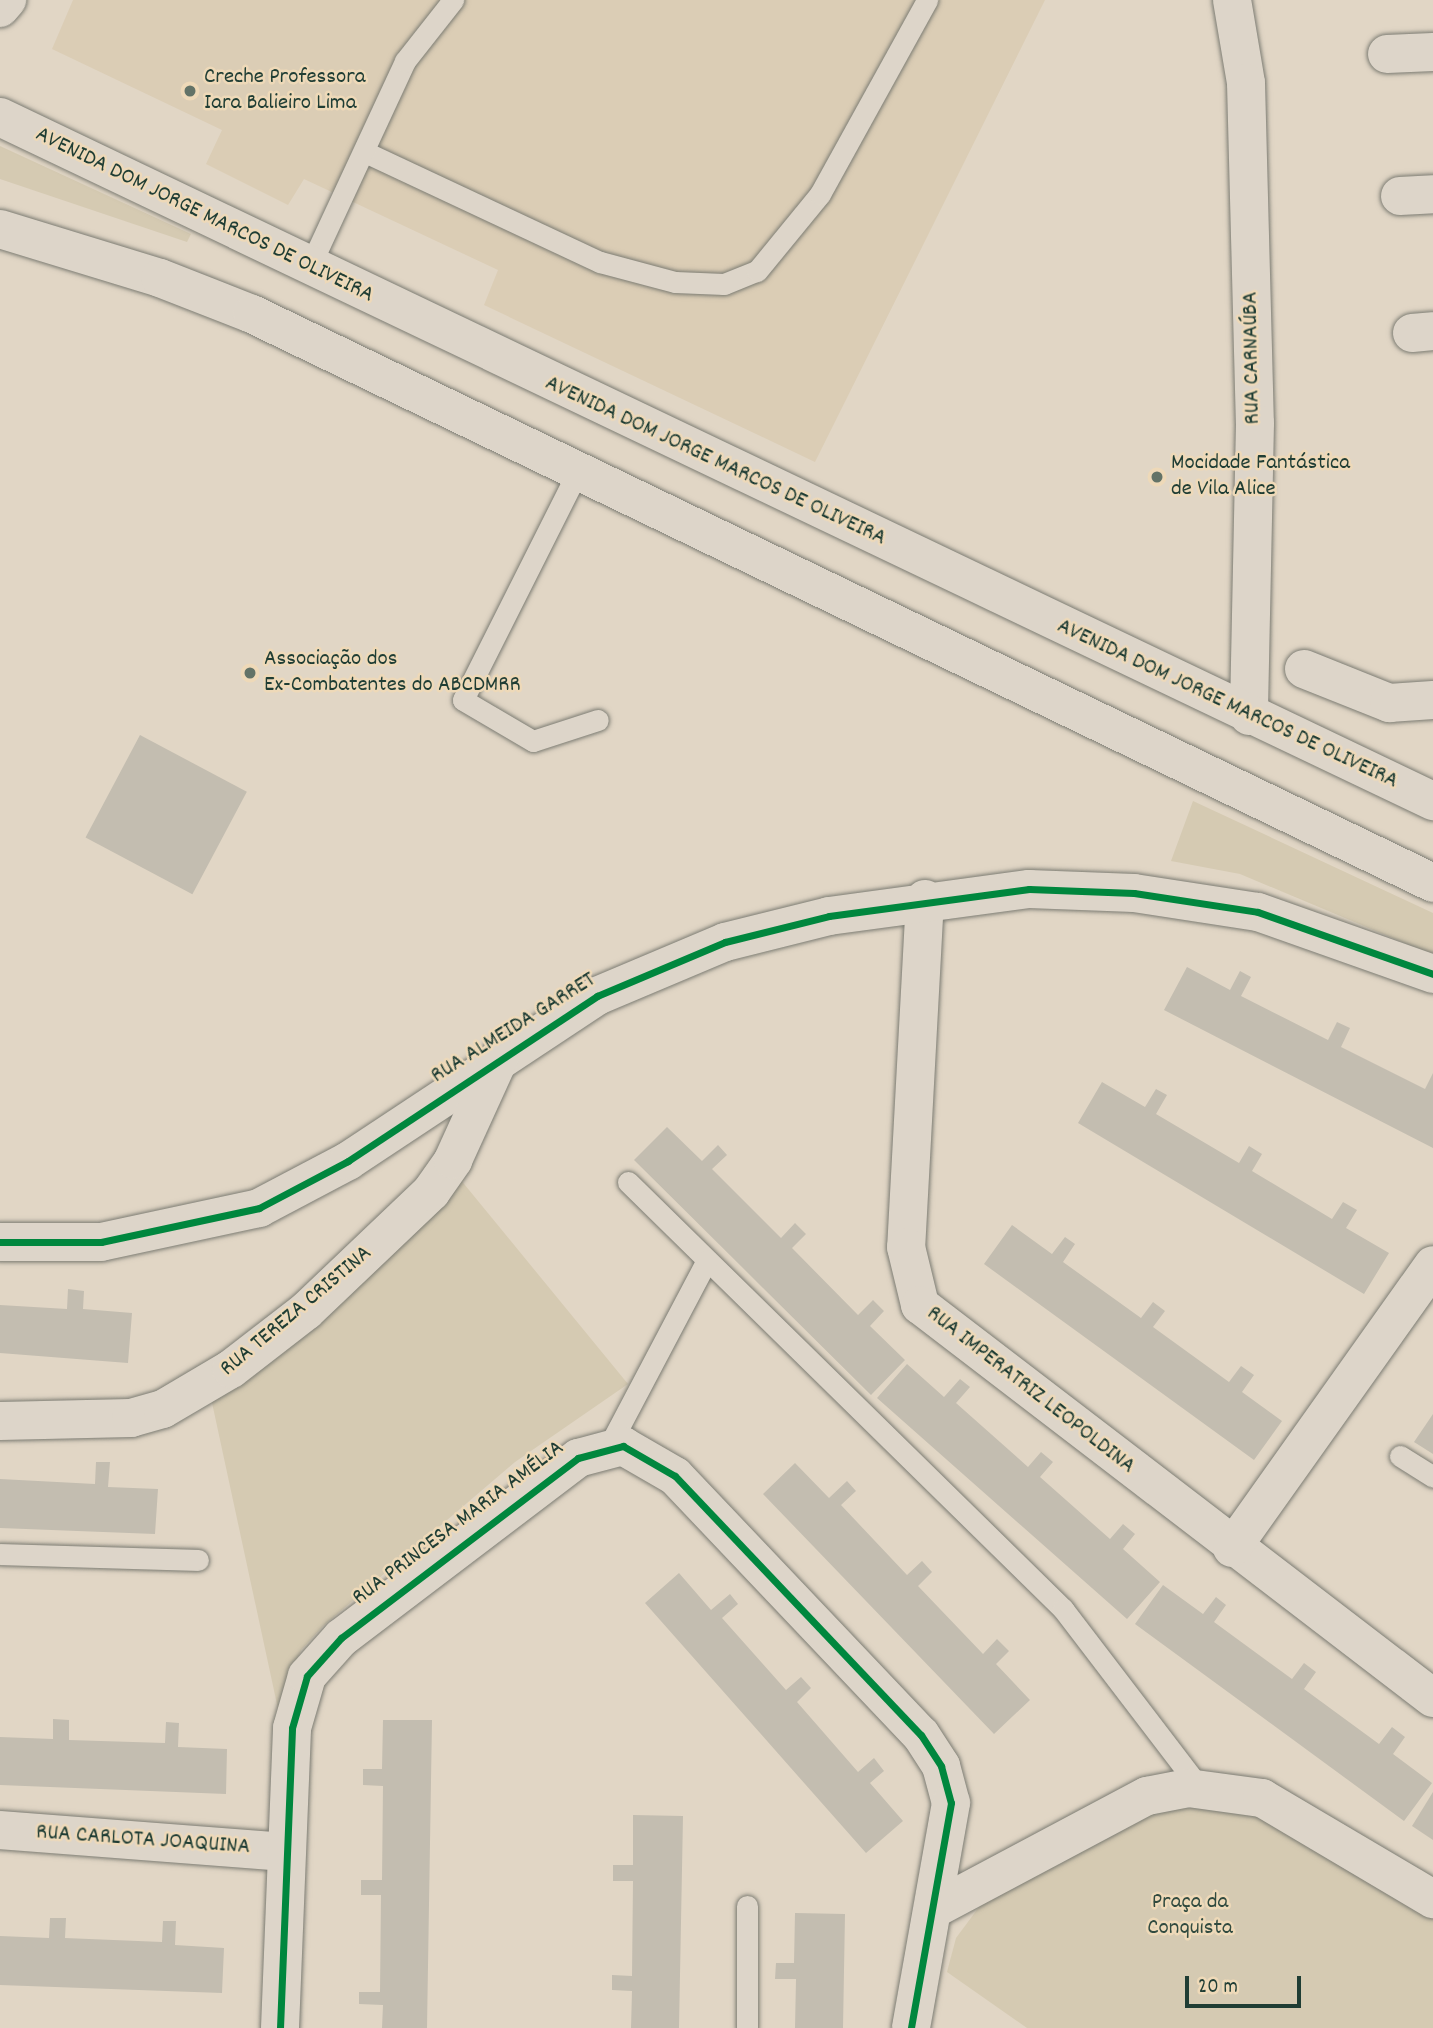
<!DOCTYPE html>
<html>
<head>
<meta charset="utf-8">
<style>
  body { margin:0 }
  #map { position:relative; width:1433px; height:2028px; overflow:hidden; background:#e1d6c5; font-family:Dekko,sans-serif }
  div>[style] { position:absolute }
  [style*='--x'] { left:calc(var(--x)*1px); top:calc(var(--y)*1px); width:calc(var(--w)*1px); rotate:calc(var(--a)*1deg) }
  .built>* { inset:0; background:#dbcdb5 }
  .green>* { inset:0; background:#d5cab2 }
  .building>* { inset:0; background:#c3bdb0; transform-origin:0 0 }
  .roads { filter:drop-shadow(0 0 2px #7c7c73) drop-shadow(0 0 2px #7c7c73) }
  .lane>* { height:21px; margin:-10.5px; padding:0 10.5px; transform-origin:10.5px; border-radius:10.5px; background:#ddd5c9 }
  .street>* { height:38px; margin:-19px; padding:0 19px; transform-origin:19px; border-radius:19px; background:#ddd5c9 }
  .secondary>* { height:38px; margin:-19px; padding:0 19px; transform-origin:19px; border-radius:19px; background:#ddd5c9 }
  .cycleway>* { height:7px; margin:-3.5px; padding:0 3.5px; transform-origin:3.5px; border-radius:3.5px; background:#00873e }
  .dots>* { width:19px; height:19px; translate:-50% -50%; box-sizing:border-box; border:4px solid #eed9b8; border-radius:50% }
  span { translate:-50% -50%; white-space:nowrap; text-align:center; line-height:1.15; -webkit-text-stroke:5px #eed9b8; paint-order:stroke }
  .poi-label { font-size:23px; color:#1f3d34 }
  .left { translate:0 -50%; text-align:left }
  .street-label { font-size:23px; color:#1f3d34 }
  .park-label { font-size:23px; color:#304a3f }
  .scale { position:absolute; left:1185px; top:1976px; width:116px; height:32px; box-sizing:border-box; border:4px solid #1f3d34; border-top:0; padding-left:9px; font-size:21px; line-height:24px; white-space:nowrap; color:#1f3d34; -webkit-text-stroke:5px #eed9b8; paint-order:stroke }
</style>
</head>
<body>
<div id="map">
  <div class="built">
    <i style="clip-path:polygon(73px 0,1045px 0,815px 462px,484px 305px,498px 270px,304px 179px,288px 205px,206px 164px,222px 130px,52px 49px)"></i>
  </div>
  <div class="green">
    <i style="clip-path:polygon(0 146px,191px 234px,187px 242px,0 179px)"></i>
    <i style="clip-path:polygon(1193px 801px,1433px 913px,1433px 955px,1240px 874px,1171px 861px)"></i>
    <i style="clip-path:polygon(460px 1179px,628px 1384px,515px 1462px,323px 1626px,301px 1650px,278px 1709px,211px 1398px)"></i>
    <i style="clip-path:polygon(1194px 1805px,1256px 1815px,1433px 1917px,1433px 2028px,1027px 2028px,947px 1972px,956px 1938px,985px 1899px,1153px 1807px)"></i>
  </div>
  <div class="building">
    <i style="left:140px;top:735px;width:121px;height:116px;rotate:28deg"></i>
    <i style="clip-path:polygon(1187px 967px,1230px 990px,1240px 971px,1251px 977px,1241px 996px,1328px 1040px,1337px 1022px,1350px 1028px,1341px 1047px,1425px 1089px,1433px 1073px,1433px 1148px,1164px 1010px)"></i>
    <i style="clip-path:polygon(1102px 1082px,1145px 1107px,1156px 1089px,1167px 1095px,1156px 1114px,1239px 1163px,1249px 1146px,1262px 1154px,1252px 1171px,1332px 1219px,1343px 1202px,1357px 1210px,1346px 1228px,1389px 1253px,1364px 1294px,1078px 1123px)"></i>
    <i style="clip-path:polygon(667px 1127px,702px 1161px,718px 1145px,727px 1155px,712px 1169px,781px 1238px,795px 1223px,806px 1234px,792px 1248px,858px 1315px,873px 1300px,884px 1311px,870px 1326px,905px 1360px,871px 1395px,634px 1160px)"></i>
    <i style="clip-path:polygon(1012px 1225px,1052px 1254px,1065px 1237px,1075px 1244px,1063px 1262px,1141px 1318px,1153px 1302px,1165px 1311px,1153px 1327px,1229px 1382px,1241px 1366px,1254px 1375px,1242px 1392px,1282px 1421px,1254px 1460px,984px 1264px)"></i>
    <i style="clip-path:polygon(68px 1289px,84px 1291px,83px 1309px,132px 1313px,128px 1363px,0 1353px,0 1305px,67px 1309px)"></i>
    <i style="clip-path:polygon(907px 1364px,944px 1397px,960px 1379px,970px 1387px,956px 1403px,1028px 1467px,1041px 1452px,1053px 1462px,1040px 1477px,1110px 1539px,1123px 1524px,1135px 1534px,1123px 1549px,1160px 1582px,1127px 1619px,877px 1398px)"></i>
    <i style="clip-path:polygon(1433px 1414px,1433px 1454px,1414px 1442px)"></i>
    <i style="clip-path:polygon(96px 1462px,110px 1462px,108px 1487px,158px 1489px,155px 1534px,0 1528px,0 1479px,95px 1484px)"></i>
    <i style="clip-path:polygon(795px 1463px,829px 1498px,847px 1481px,856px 1491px,841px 1505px,907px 1575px,922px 1561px,932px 1572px,918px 1586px,983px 1654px,997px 1639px,1009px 1651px,996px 1664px,1030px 1700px,994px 1734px,763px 1494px)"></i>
    <i style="clip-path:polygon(679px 1573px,711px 1610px,730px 1594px,738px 1604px,722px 1618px,786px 1690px,801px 1677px,811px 1688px,797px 1702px,858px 1772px,874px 1758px,884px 1771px,870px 1783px,903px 1821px,866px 1853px,645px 1603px)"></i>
    <i style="clip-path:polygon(1163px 1585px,1203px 1614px,1216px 1597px,1226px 1605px,1214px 1622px,1292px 1679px,1304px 1663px,1316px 1672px,1304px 1689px,1379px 1744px,1392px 1727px,1405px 1737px,1393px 1754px,1432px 1783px,1404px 1821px,1135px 1624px)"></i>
    <i style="clip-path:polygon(53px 1719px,69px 1720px,69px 1740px,165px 1743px,166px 1722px,179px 1723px,178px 1747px,227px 1749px,226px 1794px,0 1785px,0 1737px,53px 1739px)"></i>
    <i style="clip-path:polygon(383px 1720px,432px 1720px,427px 2028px,382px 2028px,383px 2005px,359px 2004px,359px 1992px,380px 1992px,381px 1895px,361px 1895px,361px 1880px,382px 1880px,383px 1786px,363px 1785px,363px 1769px,382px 1769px)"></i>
    <i style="clip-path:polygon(1433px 1792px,1433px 1840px,1412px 1826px)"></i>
    <i style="clip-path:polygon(633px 1815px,683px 1816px,679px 2028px,631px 2028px,632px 1991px,612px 1990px,612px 1975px,632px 1976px,633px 1881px,613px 1881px,613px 1865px,633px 1865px)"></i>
    <i style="clip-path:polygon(795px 1913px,845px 1914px,843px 2028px,795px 2028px,796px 1979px,775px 1979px,776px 1963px,794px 1963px)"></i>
    <i style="clip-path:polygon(50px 1918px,66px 1918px,65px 1938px,162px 1942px,163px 1921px,176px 1921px,175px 1945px,224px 1948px,222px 1993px,0 1985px,0 1936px,49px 1938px)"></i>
  </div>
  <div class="roads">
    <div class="lane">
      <i style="--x:367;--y:153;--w:257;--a:25.1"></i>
      <i style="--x:600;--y:262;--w:78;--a:14.9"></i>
      <i style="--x:675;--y:282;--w:49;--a:2.3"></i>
      <i style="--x:724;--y:284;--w:35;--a:-22"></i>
      <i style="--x:757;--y:271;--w:99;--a:-50.7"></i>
      <i style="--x:820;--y:194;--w:222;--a:-61.1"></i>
      <i style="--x:309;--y:268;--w:228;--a:-65.1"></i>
      <i style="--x:405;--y:61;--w:78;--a:-51.8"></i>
      <i style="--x:578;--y:471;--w:256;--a:116.7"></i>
      <i style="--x:463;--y:700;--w:81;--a:30.4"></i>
      <i style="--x:533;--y:741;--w:68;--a:-17.9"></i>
      <i style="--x:628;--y:1182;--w:610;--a:44.47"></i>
      <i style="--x:1063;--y:1609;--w:225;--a:52.6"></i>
      <i style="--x:609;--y:1446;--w:210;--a:-62.2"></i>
      <i style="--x:1400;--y:1456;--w:39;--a:32"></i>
      <i style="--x:0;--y:1554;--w:198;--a:1.7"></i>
      <i style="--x:747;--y:2028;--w:122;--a:-90"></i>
    </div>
    <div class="street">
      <i style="--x:1232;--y:0;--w:84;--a:80.4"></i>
      <i style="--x:1246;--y:83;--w:340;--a:88.5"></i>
      <i style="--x:1255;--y:423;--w:293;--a:91.2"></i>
      <i style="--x:0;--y:8;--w:11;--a:-49"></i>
      <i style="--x:1387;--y:54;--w:46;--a:-2.5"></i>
      <i style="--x:1400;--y:196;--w:33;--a:-3"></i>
      <i style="--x:1412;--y:333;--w:21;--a:-5"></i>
      <i style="--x:1304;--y:669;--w:92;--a:21.8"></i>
      <i style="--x:1389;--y:703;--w:44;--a:-3.9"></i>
      <i style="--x:925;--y:899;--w:349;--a:93.1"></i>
      <i style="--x:906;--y:1247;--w:60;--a:76.4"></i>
      <i style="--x:920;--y:1305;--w:646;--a:37.46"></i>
      <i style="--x:0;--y:1242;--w:101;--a:0"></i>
      <i style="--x:101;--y:1242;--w:162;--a:-12.1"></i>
      <i style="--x:259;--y:1208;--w:101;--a:-27.8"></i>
      <i style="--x:348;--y:1161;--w:299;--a:-33.5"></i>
      <i style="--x:597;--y:996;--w:139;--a:-22.9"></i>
      <i style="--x:725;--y:942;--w:107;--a:-14"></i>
      <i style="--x:829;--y:916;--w:202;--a:-7.7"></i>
      <i style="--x:1029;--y:889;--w:105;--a:2.2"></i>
      <i style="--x:1134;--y:893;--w:125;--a:8.7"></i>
      <i style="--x:1258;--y:912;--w:186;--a:19.5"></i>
      <i style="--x:0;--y:1421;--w:131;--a:-1.3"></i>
      <i style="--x:131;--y:1418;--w:33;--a:-16"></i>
      <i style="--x:163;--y:1409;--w:79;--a:-30.5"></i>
      <i style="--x:231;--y:1369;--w:95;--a:-37.7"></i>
      <i style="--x:306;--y:1311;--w:173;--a:-43.6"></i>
      <i style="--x:431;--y:1192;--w:39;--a:-55"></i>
      <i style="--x:453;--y:1160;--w:113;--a:-65.5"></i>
      <i style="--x:1232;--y:1548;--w:347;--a:-54.6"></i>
      <i style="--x:0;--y:1830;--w:287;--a:4.4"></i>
      <i style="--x:936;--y:1908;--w:239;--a:-28"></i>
      <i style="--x:1147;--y:1796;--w:42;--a:-11"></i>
      <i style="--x:1188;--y:1788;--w:75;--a:7.7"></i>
      <i style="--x:1262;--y:1798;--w:199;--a:30.6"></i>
      <i style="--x:280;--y:2028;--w:300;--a:-87.7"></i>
      <i style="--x:292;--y:1728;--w:54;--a:-73.9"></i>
      <i style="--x:307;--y:1676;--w:51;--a:-48.2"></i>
      <i style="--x:341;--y:1638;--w:298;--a:-37.2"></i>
      <i style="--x:578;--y:1458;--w:47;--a:-14.9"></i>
      <i style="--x:623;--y:1446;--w:60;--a:30"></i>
      <i style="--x:675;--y:1476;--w:357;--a:46.5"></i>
      <i style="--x:921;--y:1735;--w:37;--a:57"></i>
      <i style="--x:941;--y:1766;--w:38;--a:75"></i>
      <i style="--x:951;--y:1803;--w:229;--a:100.1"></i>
    </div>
    <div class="secondary">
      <i style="--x:0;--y:117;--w:1588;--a:25.52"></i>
      <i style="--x:0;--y:229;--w:167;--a:17"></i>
      <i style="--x:160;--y:278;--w:99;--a:21.4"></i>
      <i style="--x:252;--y:314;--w:1311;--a:25.72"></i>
    </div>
  </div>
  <div class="cycleway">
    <i style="--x:0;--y:1242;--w:101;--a:0"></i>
    <i style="--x:101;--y:1242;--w:162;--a:-12.1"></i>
    <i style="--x:259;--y:1208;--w:101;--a:-27.8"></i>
    <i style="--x:348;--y:1161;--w:299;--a:-33.5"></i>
    <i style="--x:597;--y:996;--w:139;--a:-22.9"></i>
    <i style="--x:725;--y:942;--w:107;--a:-14"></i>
    <i style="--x:829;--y:916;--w:202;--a:-7.7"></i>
    <i style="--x:1029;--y:889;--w:105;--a:2.2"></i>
    <i style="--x:1134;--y:893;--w:125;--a:8.7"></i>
    <i style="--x:1258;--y:912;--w:186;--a:19.5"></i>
    <i style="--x:280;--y:2028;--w:300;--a:-87.7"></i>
    <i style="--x:292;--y:1728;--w:54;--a:-73.9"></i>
    <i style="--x:307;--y:1676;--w:51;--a:-48.2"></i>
    <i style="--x:341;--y:1638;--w:298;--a:-37.2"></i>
    <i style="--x:578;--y:1458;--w:47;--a:-14.9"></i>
    <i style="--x:623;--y:1446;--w:60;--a:30"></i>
    <i style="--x:675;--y:1476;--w:357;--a:46.5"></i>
    <i style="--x:921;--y:1735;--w:37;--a:57"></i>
    <i style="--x:941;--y:1766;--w:38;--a:75"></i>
    <i style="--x:951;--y:1803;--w:229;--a:100.1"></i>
  </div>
  <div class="dots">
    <i style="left:190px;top:91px;background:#637367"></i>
    <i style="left:1157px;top:477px;background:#637367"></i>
    <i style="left:250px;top:673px;background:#637367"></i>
  </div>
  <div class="poi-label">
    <span class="left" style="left:204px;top:91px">Creche Professora<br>Iara Balieiro Lima</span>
    <span class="left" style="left:1171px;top:477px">Mocidade Fantástica<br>de Vila Alice</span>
    <span class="left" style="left:264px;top:673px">Associação dos<br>Ex-Combatentes do ABCDMRR</span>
  </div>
  <div class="street-label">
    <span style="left:204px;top:216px;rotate:26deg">AVENIDA DOM JORGE MARCOS DE OLIVEIRA</span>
    <span style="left:1253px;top:358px;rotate:-91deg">RUA CARNAÚBA</span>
    <span style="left:715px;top:462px;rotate:25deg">AVENIDA DOM JORGE MARCOS DE OLIVEIRA</span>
    <span style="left:1227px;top:705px;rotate:25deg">AVENIDA DOM JORGE MARCOS DE OLIVEIRA</span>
    <span style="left:514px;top:1029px;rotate:-32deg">RUA ALMEIDA GARRET</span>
    <span style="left:297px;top:1312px;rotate:-40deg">RUA TEREZA CRISTINA</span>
    <span style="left:1030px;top:1391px;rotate:38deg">RUA IMPERATRIZ LEOPOLDINA</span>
    <span style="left:459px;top:1524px;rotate:-37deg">RUA PRINCESA MARIA AMÉLIA</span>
    <span style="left:143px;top:1841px;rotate:4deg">RUA CARLOTA JOAQUINA</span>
  </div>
  <div class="park-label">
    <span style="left:1190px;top:1916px">Praça da<br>Conquista</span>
  </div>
  <div class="scale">20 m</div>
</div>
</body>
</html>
